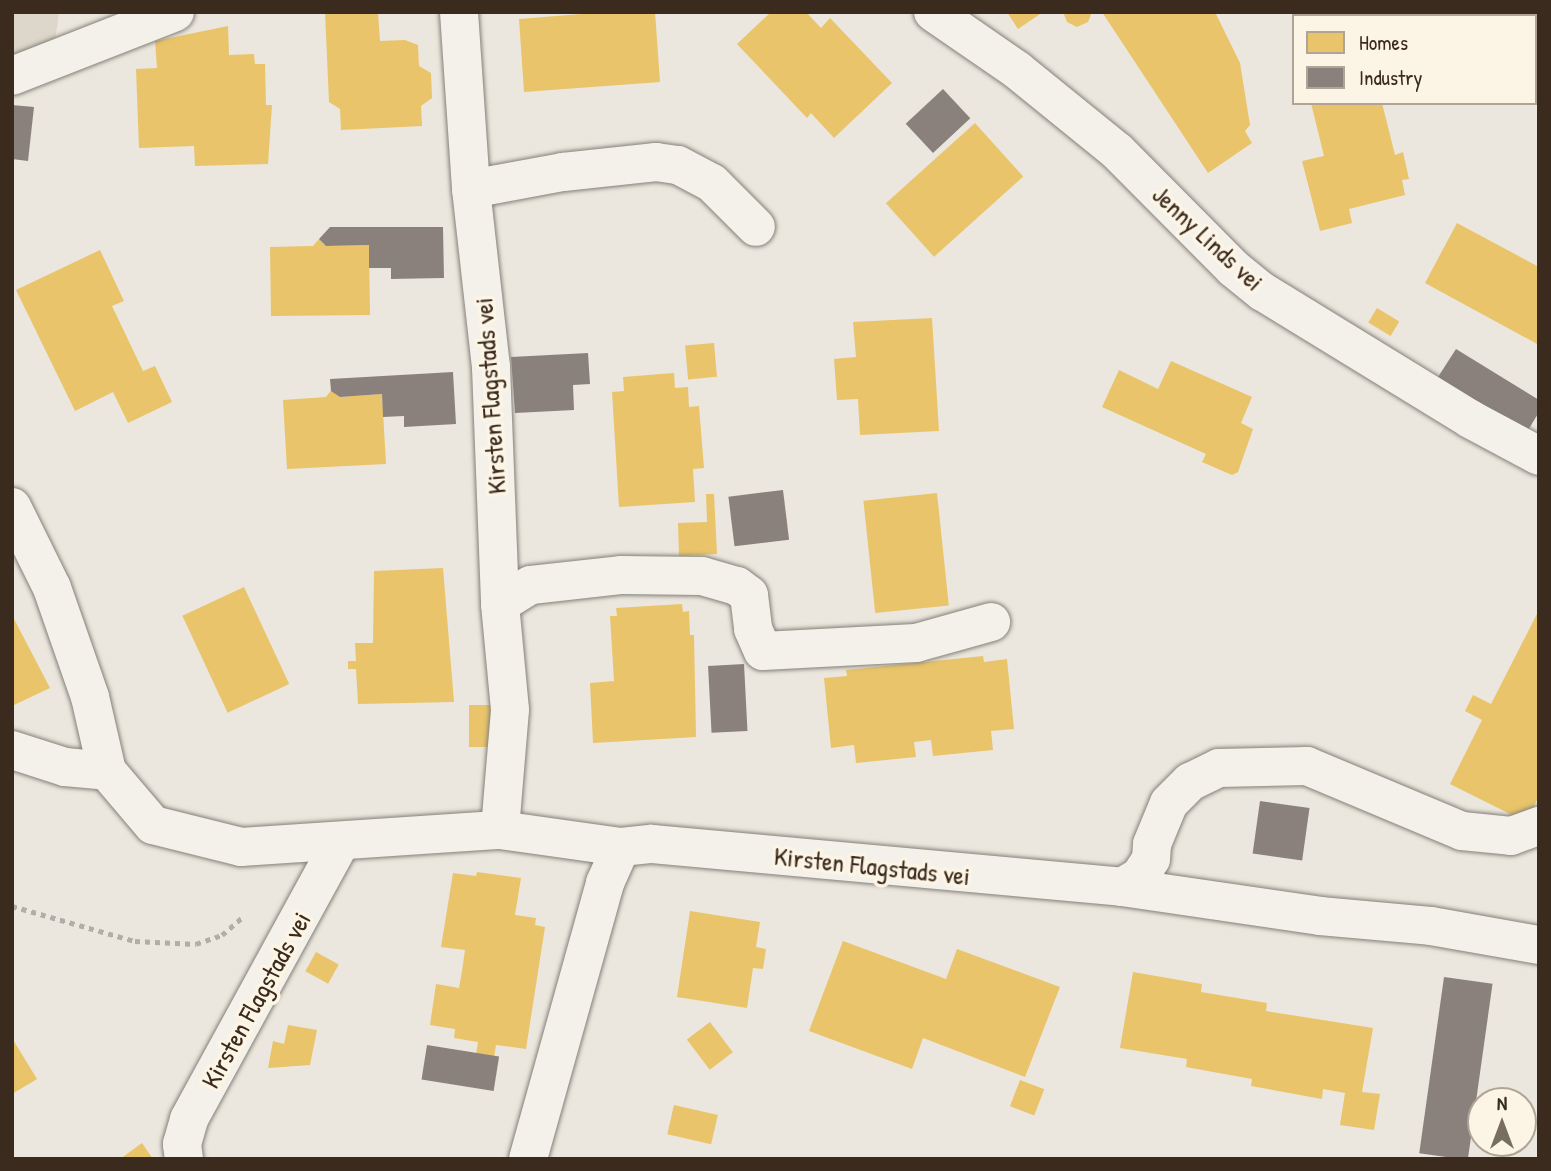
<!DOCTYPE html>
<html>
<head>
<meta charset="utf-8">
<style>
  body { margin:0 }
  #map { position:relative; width:1551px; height:1171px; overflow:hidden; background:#ebe7de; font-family:"Patrick Hand",sans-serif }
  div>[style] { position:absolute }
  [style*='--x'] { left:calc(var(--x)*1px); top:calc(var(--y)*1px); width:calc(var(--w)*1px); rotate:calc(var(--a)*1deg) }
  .green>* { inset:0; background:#ddd6ca }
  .homes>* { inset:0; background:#e9c46a; transform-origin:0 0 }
  .industry>* { inset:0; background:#8a817c; transform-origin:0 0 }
  .path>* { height:4.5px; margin-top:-2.25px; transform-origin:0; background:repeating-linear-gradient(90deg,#b1ada7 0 5px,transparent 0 10px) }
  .roads { filter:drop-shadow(0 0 2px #858079) drop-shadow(0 0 2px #858079) }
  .minor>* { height:38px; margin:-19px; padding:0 19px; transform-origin:19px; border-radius:19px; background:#f4f0ea }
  span { translate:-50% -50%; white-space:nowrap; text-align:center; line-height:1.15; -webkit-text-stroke:7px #fcf5e5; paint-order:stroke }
  .street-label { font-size:26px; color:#3b2a1e }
  .frame { position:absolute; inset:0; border:14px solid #3b2a1e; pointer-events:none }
  .legend { position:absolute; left:1292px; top:14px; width:245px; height:91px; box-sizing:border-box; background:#fcf5e5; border:2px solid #afa495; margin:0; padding:9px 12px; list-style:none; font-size:21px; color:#3b2a1e }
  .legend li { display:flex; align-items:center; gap:14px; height:35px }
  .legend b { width:35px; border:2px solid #afa495 }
  .north { position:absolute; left:1467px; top:1087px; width:70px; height:70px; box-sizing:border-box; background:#fcf5e5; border:2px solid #afa495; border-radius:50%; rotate:0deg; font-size:19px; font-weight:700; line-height:28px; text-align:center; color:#3b2a1e }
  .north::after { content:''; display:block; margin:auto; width:24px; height:32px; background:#796c61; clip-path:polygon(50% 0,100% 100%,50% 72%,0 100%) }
</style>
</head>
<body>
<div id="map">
  <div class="green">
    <i style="clip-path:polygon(12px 12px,59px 12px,50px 76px,12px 70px)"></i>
  </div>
  <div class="homes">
    <i style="clip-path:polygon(378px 12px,380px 41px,405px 40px,418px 45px,419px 66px,431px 73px,432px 98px,421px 106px,422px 126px,341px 130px,340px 109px,329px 102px,325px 13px)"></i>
    <i style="clip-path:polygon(606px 12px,655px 12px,660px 82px,524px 92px,519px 19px)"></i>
    <i style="clip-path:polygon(771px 12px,806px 12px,821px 28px,830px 18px,892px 83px,834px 138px,811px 113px,807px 118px,737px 44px)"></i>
    <i style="clip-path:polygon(1007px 12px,1043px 12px,1018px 29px)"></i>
    <i style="clip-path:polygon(1063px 12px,1092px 12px,1088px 22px,1077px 27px,1067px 22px)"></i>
    <i style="clip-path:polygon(1102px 12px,1215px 12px,1240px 63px,1250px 125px,1245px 131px,1252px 143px,1208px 173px)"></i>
    <i style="clip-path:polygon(1411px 12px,1535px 12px,1533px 16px)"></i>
    <i style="clip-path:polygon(228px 26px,229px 55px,254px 54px,255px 64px,265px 64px,266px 105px,272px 105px,268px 164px,195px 166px,194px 146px,139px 148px,136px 69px,157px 68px,155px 41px)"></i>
    <i style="clip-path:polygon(1311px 103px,1382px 103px,1395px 155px,1403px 152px,1409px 179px,1402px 180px,1405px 195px,1349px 209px,1352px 223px,1320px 231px,1302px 161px,1324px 156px)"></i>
    <i style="left:975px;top:123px;width:72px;height:120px;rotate:48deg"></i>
    <i style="clip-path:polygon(1457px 223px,1539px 267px,1539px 345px,1425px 283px)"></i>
    <i style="clip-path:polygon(319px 239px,326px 246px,369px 245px,370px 315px,271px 316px,270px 247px,313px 246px)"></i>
    <i style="clip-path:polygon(100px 250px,124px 301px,112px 306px,143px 371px,155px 366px,172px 402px,128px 423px,113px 392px,75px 411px,16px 290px)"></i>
    <i style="left:1377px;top:308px;width:26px;height:17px;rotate:31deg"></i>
    <i style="clip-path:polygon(932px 318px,939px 431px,860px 435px,858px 399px,837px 400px,834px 359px,856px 357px,853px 322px)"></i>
    <i style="left:714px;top:343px;width:34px;height:29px;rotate:85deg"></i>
    <i style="clip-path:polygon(1171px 361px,1252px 397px,1241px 423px,1253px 429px,1238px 472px,1232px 475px,1202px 462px,1206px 454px,1102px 407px,1119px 370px,1158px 389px)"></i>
    <i style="clip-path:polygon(674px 373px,675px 388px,688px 387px,689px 407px,699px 406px,704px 468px,693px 469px,695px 502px,619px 507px,612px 392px,624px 391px,623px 377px)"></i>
    <i style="clip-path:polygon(332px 389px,340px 397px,382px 394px,386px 464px,287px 469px,283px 400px,326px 397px)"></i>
    <i style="left:937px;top:493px;width:113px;height:74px;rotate:84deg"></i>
    <i style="clip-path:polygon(706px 494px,714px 494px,717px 554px,679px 556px,678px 523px,707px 522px)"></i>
    <i style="clip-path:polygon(443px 568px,454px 702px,358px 704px,356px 669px,348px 669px,348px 661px,356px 661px,355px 643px,373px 643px,374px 571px)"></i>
    <i style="left:244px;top:587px;width:107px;height:68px;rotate:65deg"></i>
    <i style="clip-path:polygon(682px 604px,683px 612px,689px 611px,690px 635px,694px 635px,696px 737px,593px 743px,590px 683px,614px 681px,610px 616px,617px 616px,616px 608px)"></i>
    <i style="clip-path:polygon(1539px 610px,1539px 796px,1526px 822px,1450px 784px,1482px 720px,1465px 711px,1473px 695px,1491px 704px)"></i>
    <i style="clip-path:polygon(12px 615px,50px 688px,14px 705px,12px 702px)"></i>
    <i style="clip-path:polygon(983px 656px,984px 662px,1007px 659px,1014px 729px,991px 731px,993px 750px,933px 756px,931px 740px,914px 742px,916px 757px,856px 763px,854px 745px,831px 748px,824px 678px,847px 676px,846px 670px)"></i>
    <i style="left:469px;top:705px;width:22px;height:42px"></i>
    <i style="clip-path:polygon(477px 872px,521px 878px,515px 915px,536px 918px,535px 925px,545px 927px,526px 1049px,496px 1045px,494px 1057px,476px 1054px,478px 1042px,454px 1038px,455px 1029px,430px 1025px,436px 984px,459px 988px,462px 971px,465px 950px,441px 947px,453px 873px,476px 876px)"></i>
    <i style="clip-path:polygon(690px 911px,760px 922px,756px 947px,766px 949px,763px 969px,753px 968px,747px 1008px,677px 997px)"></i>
    <i style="clip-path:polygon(843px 941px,946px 979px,957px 949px,1060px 987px,1025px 1077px,923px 1038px,912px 1069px,809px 1031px)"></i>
    <i style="left:316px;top:952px;width:26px;height:22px;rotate:29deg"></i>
    <i style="clip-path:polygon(1133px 972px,1202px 984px,1201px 992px,1267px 1003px,1266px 1011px,1373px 1028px,1362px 1092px,1380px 1094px,1374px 1130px,1340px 1125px,1345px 1093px,1323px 1089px,1322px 1099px,1251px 1086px,1252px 1079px,1186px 1067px,1187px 1059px,1120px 1048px)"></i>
    <i style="left:710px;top:1022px;width:38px;height:29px;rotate:53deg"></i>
    <i style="clip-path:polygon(288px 1025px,317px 1030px,310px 1065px,268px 1068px,273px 1041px,284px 1044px)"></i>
    <i style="clip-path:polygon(12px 1038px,37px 1079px,12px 1094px)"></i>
    <i style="left:1020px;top:1080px;width:26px;height:28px;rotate:21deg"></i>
    <i style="left:674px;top:1105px;width:45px;height:30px;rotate:13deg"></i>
    <i style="clip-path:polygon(142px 1143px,153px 1159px,120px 1159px)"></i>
  </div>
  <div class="industry">
    <i style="left:943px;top:89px;width:40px;height:51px;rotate:47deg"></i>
    <i style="clip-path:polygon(12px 105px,34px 107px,28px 161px,12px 159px)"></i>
    <i style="clip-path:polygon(330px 227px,443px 227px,444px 278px,391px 279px,391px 268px,369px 268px,369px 245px,326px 246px,319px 239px)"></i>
    <i style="clip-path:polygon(1456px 349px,1539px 400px,1539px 412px,1527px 432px,1438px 377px)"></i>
    <i style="clip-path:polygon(588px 353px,590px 384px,573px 385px,574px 410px,515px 413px,511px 357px)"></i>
    <i style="clip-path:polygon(453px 372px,456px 424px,404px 427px,404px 416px,383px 417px,382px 394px,340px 397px,331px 391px,330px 379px)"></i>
    <i style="left:783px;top:490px;width:50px;height:55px;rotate:83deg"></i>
    <i style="left:744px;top:664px;width:67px;height:36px;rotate:87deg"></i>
    <i style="left:1260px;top:801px;width:50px;height:53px;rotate:8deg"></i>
    <i style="left:1444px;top:977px;width:49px;height:178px;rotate:8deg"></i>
    <i style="left:427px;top:1045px;width:73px;height:35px;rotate:9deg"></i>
  </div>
  <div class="path">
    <i style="--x:12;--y:906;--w:128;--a:15.9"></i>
    <i style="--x:135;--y:941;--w:61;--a:2.8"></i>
    <i style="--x:196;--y:944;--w:28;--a:-19"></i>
    <i style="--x:222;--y:935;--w:29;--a:-41"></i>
  </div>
  <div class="roads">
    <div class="minor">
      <i style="--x:459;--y:12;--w:177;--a:86.1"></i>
      <i style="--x:471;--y:189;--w:179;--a:83.6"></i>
      <i style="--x:491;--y:367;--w:237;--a:87.8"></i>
      <i style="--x:500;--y:604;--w:106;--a:84.6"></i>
      <i style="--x:510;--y:710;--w:120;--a:94.8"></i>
      <i style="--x:933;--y:12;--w:102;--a:34.6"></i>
      <i style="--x:1017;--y:70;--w:129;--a:39"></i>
      <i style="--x:1117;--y:151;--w:165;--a:45.2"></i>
      <i style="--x:1233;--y:268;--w:38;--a:39"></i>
      <i style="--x:1263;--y:292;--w:243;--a:31.5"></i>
      <i style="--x:1470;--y:419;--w:78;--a:28.2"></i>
      <i style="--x:12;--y:76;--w:175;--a:-21.4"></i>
      <i style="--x:471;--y:189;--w:94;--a:-10.5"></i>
      <i style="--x:563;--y:172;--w:94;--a:-6.1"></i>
      <i style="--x:656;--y:162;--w:22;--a:8"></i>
      <i style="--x:678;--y:165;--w:38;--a:28"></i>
      <i style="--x:712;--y:183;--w:62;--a:45"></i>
      <i style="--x:12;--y:507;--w:90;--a:63.7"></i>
      <i style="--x:52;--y:588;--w:115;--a:70.8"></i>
      <i style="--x:90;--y:697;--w:76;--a:77.1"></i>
      <i style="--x:107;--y:771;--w:71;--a:49.6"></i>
      <i style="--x:153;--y:825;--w:91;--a:14"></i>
      <i style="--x:241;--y:847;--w:260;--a:-3.8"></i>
      <i style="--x:500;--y:830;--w:122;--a:8"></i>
      <i style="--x:621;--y:847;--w:31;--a:-6"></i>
      <i style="--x:652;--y:844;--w:472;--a:5.2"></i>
      <i style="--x:1122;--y:887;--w:200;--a:8.3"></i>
      <i style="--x:1320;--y:916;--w:111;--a:5.1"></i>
      <i style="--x:1431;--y:926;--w:110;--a:10"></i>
      <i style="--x:500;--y:604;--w:36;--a:-32"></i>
      <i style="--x:531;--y:585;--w:92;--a:-6.3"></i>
      <i style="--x:622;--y:575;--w:80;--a:0.7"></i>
      <i style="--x:702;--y:576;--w:36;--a:16"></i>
      <i style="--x:737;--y:586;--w:15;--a:37"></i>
      <i style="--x:749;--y:595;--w:34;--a:83"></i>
      <i style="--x:753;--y:629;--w:24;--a:66"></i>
      <i style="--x:763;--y:651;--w:153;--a:-3"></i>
      <i style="--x:916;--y:643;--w:78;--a:-15.6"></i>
      <i style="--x:12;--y:750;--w:56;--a:17.8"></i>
      <i style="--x:65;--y:767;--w:42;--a:5.4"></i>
      <i style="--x:1122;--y:887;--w:21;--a:-31"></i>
      <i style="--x:1140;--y:876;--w:20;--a:-57"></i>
      <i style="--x:1151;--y:859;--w:15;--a:-86"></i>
      <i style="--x:1152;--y:844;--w:44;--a:-67.5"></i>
      <i style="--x:1169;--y:803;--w:30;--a:-45"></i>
      <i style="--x:1190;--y:782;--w:32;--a:-26"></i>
      <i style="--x:1219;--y:768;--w:88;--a:-1.3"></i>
      <i style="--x:1307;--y:766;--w:168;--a:22.8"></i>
      <i style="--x:1462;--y:831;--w:49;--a:5.8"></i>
      <i style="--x:1511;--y:836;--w:30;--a:-20"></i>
      <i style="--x:184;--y:1159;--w:15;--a:-98"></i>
      <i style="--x:182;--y:1144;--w:26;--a:-74"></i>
      <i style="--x:189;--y:1119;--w:315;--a:-61.3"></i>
      <i style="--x:528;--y:1159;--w:287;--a:-74.4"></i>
      <i style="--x:605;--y:883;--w:39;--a:-66"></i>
    </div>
  </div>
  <div class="street-label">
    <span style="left:1208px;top:238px;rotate:43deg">Jenny Linds vei</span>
    <span style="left:490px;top:396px;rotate:-94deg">Kirsten Flagstads vei</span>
    <span style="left:872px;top:866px;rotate:6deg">Kirsten Flagstads vei</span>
    <span style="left:256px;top:1000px;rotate:-61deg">Kirsten Flagstads vei</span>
  </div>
  <div class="frame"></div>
  <ul class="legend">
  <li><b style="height:19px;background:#e9c46a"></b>Homes</li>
  <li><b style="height:19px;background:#8a817c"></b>Industry</li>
  </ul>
  <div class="north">N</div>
</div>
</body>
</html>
